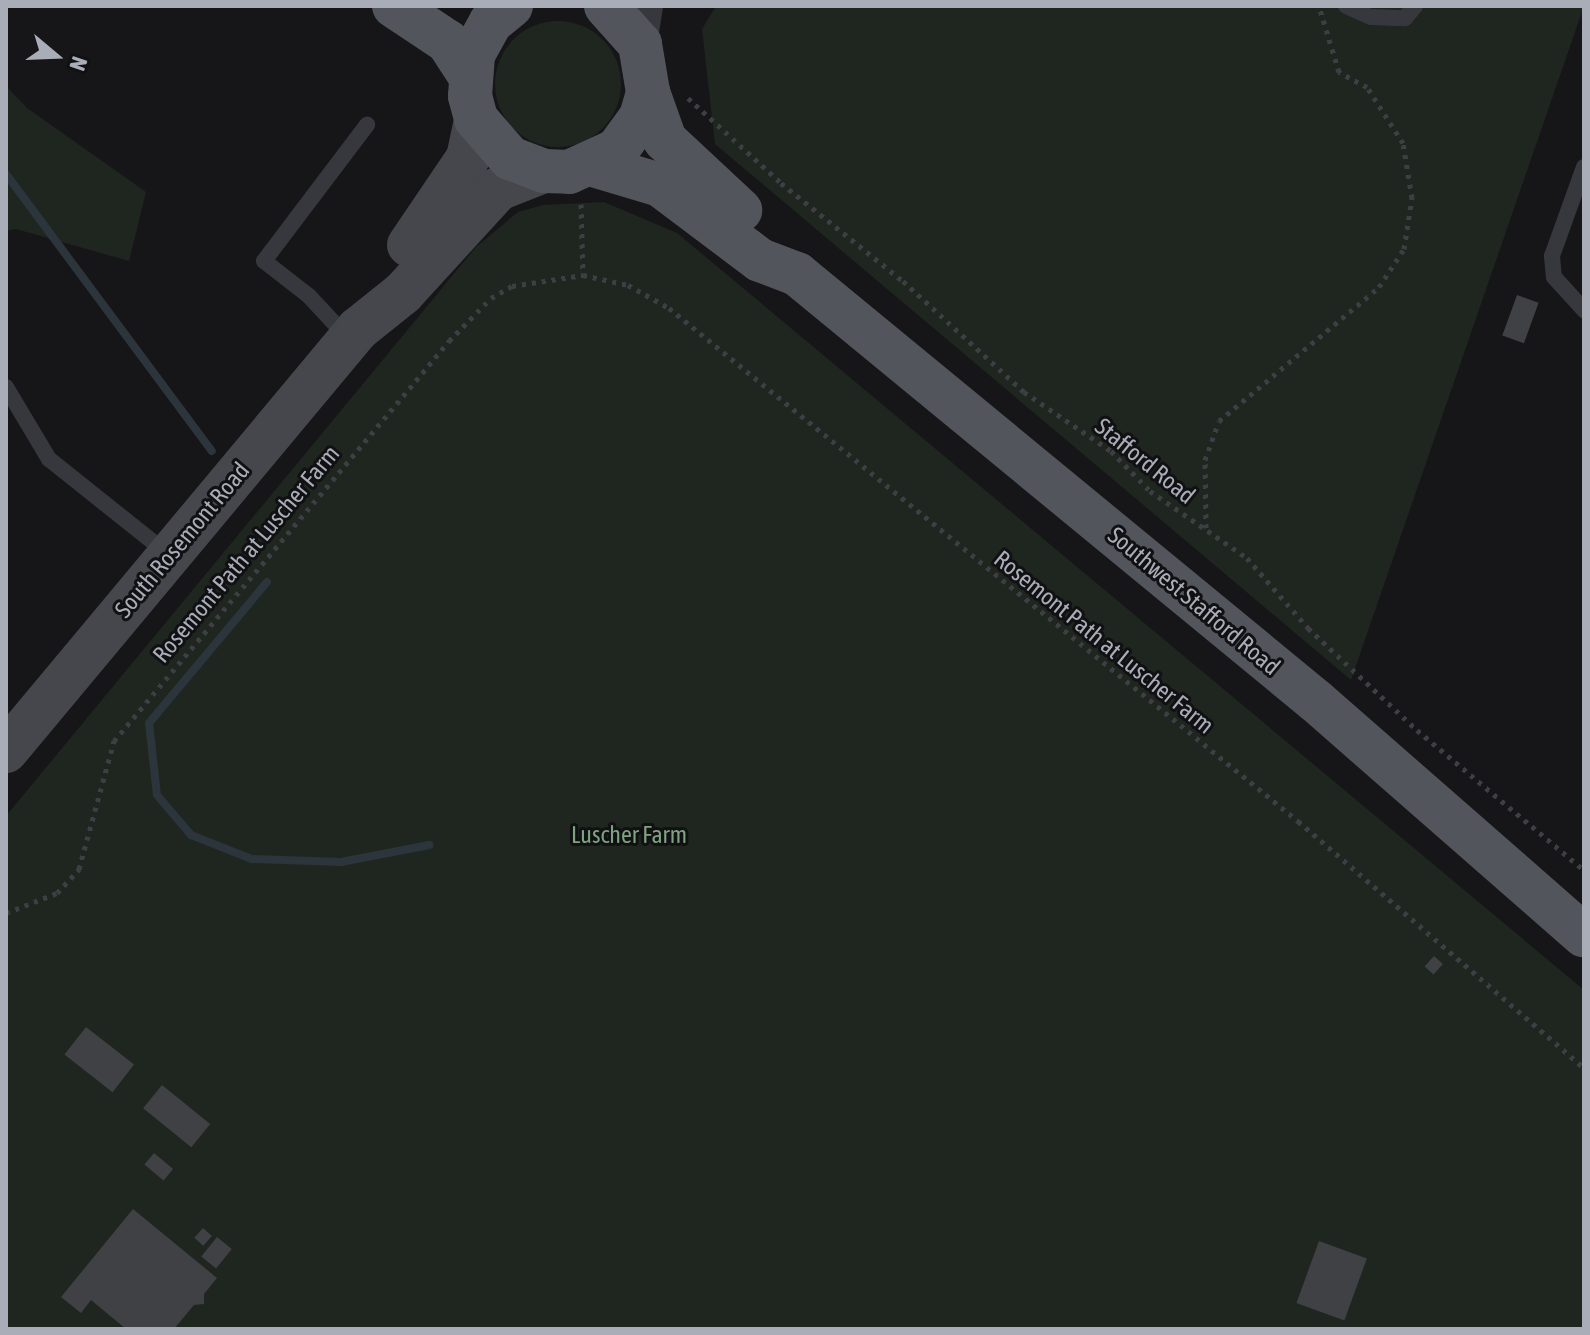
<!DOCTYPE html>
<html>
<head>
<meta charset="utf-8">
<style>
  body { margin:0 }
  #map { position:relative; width:1590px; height:1335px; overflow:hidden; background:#161618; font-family:"Asap Condensed",sans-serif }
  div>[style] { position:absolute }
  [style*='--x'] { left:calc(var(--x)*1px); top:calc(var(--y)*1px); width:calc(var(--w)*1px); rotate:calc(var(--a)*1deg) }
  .green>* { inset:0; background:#1e261f }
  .round { border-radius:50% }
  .stream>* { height:8px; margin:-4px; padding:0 4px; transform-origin:4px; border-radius:4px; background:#2c353c }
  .building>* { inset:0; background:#404145; transform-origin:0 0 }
  .path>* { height:5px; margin-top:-2.5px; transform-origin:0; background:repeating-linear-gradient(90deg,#3d3f44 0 4px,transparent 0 10px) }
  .lane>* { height:16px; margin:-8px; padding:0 8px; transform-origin:8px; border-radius:8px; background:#37383d }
  .street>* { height:34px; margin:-17px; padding:0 17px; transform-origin:17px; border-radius:17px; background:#37383d }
  .secondary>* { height:44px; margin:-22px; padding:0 22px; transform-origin:22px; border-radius:22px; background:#45474d }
  .primary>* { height:44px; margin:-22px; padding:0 22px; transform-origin:22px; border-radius:22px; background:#53555c }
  span { translate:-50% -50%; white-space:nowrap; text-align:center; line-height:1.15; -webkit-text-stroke:6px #111113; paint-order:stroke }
  .street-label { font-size:24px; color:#a8adb8 }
  .park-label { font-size:24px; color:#7fa381 }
  .frame { position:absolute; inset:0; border:8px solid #a8adb8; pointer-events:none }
  .north { position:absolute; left:16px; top:16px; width:80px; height:80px; -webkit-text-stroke:6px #111113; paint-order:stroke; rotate:109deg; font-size:22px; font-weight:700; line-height:32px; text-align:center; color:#a8adb8 }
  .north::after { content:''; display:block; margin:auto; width:28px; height:36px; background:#a8adb8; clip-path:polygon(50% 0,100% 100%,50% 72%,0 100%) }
</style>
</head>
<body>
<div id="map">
  <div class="green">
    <i style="clip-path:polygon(716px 6px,1584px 6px,1351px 680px,715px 144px,702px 29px)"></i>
    <i class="round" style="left:495px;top:21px;width:126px;height:126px"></i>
    <i style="clip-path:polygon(6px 86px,27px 108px,146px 192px,129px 261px,16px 229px,6px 231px)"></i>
    <i style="clip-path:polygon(604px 202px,677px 233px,1584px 990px,1584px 1329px,6px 1329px,6px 816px,476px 247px,518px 212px,543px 205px)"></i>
  </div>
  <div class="stream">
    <i style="--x:6;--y:174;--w:345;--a:53.4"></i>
    <i style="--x:267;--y:582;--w:184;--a:129.9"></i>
    <i style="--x:149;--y:723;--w:72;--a:83.7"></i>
    <i style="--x:157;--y:795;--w:52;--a:49.6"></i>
    <i style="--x:191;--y:835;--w:66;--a:21.5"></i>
    <i style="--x:252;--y:859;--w:89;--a:1.9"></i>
    <i style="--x:341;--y:862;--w:90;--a:-10.9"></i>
  </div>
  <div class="building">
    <i style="left:1517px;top:295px;width:23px;height:43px;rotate:20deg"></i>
    <i style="left:1434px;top:956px;width:12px;height:14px;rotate:42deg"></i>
    <i style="left:86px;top:1027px;width:61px;height:35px;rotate:38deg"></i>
    <i style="left:162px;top:1085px;width:62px;height:30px;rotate:39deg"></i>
    <i style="left:154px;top:1153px;width:25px;height:15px;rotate:40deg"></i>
    <i style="clip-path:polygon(133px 1209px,217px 1278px,204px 1294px,204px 1304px,194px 1305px,174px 1329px,126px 1329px,91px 1300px,81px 1313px,61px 1297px)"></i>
    <i style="left:203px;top:1228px;width:12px;height:13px;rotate:42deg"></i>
    <i style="left:217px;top:1237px;width:19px;height:25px;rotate:39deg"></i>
    <i style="left:1319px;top:1241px;width:51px;height:66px;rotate:20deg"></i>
  </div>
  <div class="path">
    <i style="--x:688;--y:98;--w:126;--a:42.4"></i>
    <i style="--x:781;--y:183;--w:156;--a:38.8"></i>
    <i style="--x:903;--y:281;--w:164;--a:42.5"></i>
    <i style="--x:1024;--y:392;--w:105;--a:34.1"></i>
    <i style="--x:1111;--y:451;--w:56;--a:45.7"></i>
    <i style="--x:1150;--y:491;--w:118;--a:34.6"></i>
    <i style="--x:1247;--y:558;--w:93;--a:48.9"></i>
    <i style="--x:1308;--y:628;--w:149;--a:43.1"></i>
    <i style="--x:1417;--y:730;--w:218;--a:40"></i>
    <i style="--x:581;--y:204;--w:71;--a:88.4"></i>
    <i style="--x:1206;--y:528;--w:68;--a:-90.8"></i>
    <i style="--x:1205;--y:460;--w:41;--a:-70.3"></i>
    <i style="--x:1219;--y:421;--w:209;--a:-39.9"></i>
    <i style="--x:1379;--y:287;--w:45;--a:-56.7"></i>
    <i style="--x:1404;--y:249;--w:52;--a:-81.1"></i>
    <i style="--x:1412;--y:198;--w:56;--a:-99.3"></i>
    <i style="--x:1403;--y:143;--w:67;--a:-122.7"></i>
    <i style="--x:1367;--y:87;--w:32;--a:-152"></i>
    <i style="--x:1339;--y:72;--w:69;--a:-106.9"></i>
    <i style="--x:6;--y:913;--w:55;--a:-21.4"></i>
    <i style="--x:57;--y:893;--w:33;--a:-47"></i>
    <i style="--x:79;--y:869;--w:133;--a:-74.7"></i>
    <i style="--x:114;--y:741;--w:522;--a:-50.05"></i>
    <i style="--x:449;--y:341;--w:60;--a:-45.7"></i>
    <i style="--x:491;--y:298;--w:24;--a:-30"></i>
    <i style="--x:512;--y:286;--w:72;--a:-8.8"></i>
    <i style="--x:583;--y:275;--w:46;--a:12.5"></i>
    <i style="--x:628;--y:285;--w:47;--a:29.3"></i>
    <i style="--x:669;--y:308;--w:812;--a:39.2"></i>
    <i style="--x:1298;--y:821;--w:378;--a:40.8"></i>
  </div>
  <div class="lane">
    <i style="--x:1346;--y:6;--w:27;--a:24"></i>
    <i style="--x:1371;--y:17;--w:34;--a:2"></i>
    <i style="--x:1405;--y:18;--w:16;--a:-50"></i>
    <i style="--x:1584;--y:167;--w:95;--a:109.8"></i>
    <i style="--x:1552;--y:256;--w:21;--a:85"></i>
    <i style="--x:1554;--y:277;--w:45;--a:47.7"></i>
    <i style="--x:348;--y:338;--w:57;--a:-132.9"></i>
    <i style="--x:309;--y:296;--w:57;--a:-142.1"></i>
    <i style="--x:264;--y:261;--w:171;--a:-52.9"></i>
    <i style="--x:6;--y:387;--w:84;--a:59.2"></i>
    <i style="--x:49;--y:459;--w:152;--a:38.6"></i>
  </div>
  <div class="street">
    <i style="--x:640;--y:44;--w:38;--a:-81"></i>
  </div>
  <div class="secondary">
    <i style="--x:409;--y:245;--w:105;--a:-55.9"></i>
    <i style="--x:468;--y:158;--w:40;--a:-78"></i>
    <i style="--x:6;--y:751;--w:550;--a:-50.17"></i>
    <i style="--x:358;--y:329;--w:58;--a:-38.7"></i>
    <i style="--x:403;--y:293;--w:141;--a:-47.6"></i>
    <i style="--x:498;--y:189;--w:49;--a:-21.4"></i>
  </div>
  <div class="primary">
    <i style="--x:394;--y:6;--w:65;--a:33.7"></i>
    <i style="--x:448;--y:42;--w:38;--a:57"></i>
    <i style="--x:511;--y:6;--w:26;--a:141"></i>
    <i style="--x:491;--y:22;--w:38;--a:119"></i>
    <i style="--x:473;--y:55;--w:41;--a:94.2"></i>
    <i style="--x:470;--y:96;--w:24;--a:75"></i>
    <i style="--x:476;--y:119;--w:52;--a:48.9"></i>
    <i style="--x:510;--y:158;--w:36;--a:21"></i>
    <i style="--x:544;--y:171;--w:25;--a:2"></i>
    <i style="--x:569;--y:172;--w:53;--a:-24.6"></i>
    <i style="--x:617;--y:150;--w:41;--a:-54"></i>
    <i style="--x:641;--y:117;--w:26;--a:-74"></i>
    <i style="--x:648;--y:92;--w:49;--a:-99.5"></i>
    <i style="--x:640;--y:44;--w:51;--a:-131.8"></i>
    <i style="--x:648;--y:92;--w:51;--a:70.5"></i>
    <i style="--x:665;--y:140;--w:103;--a:43"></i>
    <i style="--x:593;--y:165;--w:70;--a:16.6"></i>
    <i style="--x:660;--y:185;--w:125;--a:36.9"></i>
    <i style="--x:760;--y:260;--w:40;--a:21"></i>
    <i style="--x:797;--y:274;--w:672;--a:39.45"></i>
    <i style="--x:1316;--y:701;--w:356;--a:41.2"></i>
  </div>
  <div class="street-label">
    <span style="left:1145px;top:461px;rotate:39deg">Stafford Road</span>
    <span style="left:182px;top:540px;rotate:-50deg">South Rosemont Road</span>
    <span style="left:246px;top:554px;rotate:-50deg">Rosemont Path at Luscher Farm</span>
    <span style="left:1194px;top:601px;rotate:40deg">Southwest Stafford Road</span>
    <span style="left:1104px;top:642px;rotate:39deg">Rosemont Path at Luscher Farm</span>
  </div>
  <div class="park-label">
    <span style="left:629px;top:835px">Luscher Farm</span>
  </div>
  <div class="frame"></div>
  <div class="north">N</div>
</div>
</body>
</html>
